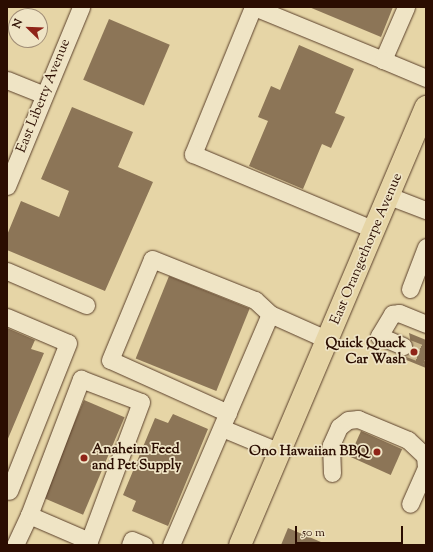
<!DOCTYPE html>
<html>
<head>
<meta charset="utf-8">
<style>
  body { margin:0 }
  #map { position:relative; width:433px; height:552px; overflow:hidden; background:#e6d5a6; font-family:"Sorts Mill Goudy",serif }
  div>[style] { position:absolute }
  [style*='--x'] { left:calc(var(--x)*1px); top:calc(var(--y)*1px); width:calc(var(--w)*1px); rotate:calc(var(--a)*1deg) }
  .building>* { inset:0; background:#8c7557; transform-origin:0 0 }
  .minor-tunnel>* { height:17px; margin-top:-8.5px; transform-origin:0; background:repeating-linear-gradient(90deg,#cab78d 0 17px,transparent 0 25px) }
  .roads { filter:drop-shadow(0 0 1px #5a3f2a) drop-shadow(0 0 1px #5a3f2a) }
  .minor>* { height:17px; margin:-8.5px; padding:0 8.5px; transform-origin:8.5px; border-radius:8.5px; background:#efe4c5 }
  .major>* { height:22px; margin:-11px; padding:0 11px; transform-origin:11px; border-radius:11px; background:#e6d5a6 }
  .dots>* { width:11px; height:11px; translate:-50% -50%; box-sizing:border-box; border:2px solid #efe4c5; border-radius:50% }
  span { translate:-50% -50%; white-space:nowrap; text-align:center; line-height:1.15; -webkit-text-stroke:3.5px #efe4c5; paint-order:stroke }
  .street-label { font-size:14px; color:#2b0d01 }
  .poi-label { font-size:14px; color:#2b0d01; font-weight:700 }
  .right { translate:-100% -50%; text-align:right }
  .left { translate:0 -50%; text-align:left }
  .frame { position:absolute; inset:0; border:8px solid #2b0d01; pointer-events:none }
  .north { position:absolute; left:8px; top:8px; width:40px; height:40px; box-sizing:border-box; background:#efe4c5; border:1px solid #a18e77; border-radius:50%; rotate:293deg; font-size:11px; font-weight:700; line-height:16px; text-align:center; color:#2b0d01 }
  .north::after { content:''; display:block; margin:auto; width:14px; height:18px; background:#8f2418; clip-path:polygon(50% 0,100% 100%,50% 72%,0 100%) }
  .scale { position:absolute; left:295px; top:526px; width:108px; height:18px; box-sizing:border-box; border:2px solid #2b0d01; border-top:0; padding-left:5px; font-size:12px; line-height:14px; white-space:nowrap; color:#2b0d01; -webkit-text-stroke:3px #efe4c5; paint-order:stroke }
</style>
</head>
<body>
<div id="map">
  <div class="building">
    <i style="clip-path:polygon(309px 7px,393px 7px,381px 37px)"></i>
    <i style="left:109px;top:19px;width:66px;height:66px;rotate:23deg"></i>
    <i style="clip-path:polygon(299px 45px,354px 69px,335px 113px,345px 117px,331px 148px,322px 144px,303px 189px,249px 166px,268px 121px,258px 117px,271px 86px,280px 90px)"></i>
    <i style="clip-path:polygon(72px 107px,133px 132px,118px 167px,153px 182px,105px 291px,7px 250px,7px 235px,21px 201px,59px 217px,69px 191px,41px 179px)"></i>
    <i style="left:169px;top:276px;width:87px;height:89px;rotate:22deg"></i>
    <i style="clip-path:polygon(7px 328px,35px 340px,31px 349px,44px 353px,7px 441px)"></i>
    <i style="clip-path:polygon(409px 333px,426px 340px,426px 368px,399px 357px,412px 349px)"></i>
    <i style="left:84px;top:400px;width:44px;height:106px;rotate:23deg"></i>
    <i style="clip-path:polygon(173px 414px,208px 429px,168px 526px,132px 511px,136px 501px,123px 495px,155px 418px,168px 423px)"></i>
    <i style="left:361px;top:431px;width:45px;height:28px;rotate:24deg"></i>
    <i style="clip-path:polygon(288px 528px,328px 545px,281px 545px)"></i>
  </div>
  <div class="minor-tunnel">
    <i style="--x:403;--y:346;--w:25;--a:21"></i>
  </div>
  <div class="roads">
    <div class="minor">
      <i style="--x:253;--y:7;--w:159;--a:112.2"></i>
      <i style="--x:193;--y:154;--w:197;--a:22.7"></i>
      <i style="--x:254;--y:7;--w:139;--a:22.3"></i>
      <i style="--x:406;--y:7;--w:58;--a:113.5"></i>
      <i style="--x:383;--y:60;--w:47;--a:22.7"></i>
      <i style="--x:7;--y:80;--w:40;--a:22"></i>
      <i style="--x:7;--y:186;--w:194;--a:-67.5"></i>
      <i style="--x:389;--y:196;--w:40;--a:21"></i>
      <i style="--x:7;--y:271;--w:86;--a:23.3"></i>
      <i style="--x:410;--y:289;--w:45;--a:-69.1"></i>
      <i style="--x:7;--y:317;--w:66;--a:23.1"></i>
      <i style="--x:68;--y:343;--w:159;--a:111.7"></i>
      <i style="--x:403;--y:346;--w:26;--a:-157"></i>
      <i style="--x:379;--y:336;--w:26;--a:-59"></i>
      <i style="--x:392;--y:314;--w:7;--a:-8"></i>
      <i style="--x:399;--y:313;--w:29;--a:22"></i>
      <i style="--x:228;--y:413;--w:129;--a:-155.8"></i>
      <i style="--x:110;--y:360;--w:109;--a:-67.4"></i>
      <i style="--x:152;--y:259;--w:111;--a:21.7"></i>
      <i style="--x:255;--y:300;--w:21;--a:43"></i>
      <i style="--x:222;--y:428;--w:63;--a:22.5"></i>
      <i style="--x:332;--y:473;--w:28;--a:-92"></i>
      <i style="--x:331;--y:445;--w:20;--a:-66"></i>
      <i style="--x:339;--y:427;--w:11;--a:-38"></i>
      <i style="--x:348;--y:420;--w:10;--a:-6"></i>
      <i style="--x:358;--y:419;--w:54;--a:22.8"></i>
      <i style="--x:408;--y:440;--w:23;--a:43"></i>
      <i style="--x:425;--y:456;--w:12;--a:85"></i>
      <i style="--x:426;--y:468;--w:39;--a:114"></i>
      <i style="--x:29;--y:515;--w:146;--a:-69.1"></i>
      <i style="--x:81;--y:379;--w:64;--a:21"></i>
      <i style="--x:141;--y:402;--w:148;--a:110.5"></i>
      <i style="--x:15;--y:545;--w:33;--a:-65"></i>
      <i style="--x:29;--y:515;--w:65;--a:23.4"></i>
      <i style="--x:89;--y:541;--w:4;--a:117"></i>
      <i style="--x:130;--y:545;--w:5;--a:-68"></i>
      <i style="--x:132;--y:540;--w:13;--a:23"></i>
      <i style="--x:171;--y:545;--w:251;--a:-66.8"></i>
      <i style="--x:270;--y:314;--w:64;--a:24.1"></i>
    </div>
    <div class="major">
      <i style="--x:240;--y:545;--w:476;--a:-67"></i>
    </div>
  </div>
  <div class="dots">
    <i style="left:414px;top:352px;background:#8f2418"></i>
    <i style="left:377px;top:452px;background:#8f2418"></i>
    <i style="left:84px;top:458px;background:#8f2418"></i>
  </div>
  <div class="street-label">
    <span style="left:44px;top:96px;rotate:-68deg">East Liberty Avenue</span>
    <span style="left:367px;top:249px;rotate:-67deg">East Orangethorpe Avenue</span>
  </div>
  <div class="poi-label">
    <span class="right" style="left:406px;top:352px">Quick Quack<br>Car Wash</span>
    <span class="left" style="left:92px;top:458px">Anaheim Feed<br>and Pet Supply</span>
    <span class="right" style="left:369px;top:452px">Ono Hawaiian BBQ</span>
  </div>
  <div class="frame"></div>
  <div class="north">N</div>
  <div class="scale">50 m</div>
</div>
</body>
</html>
